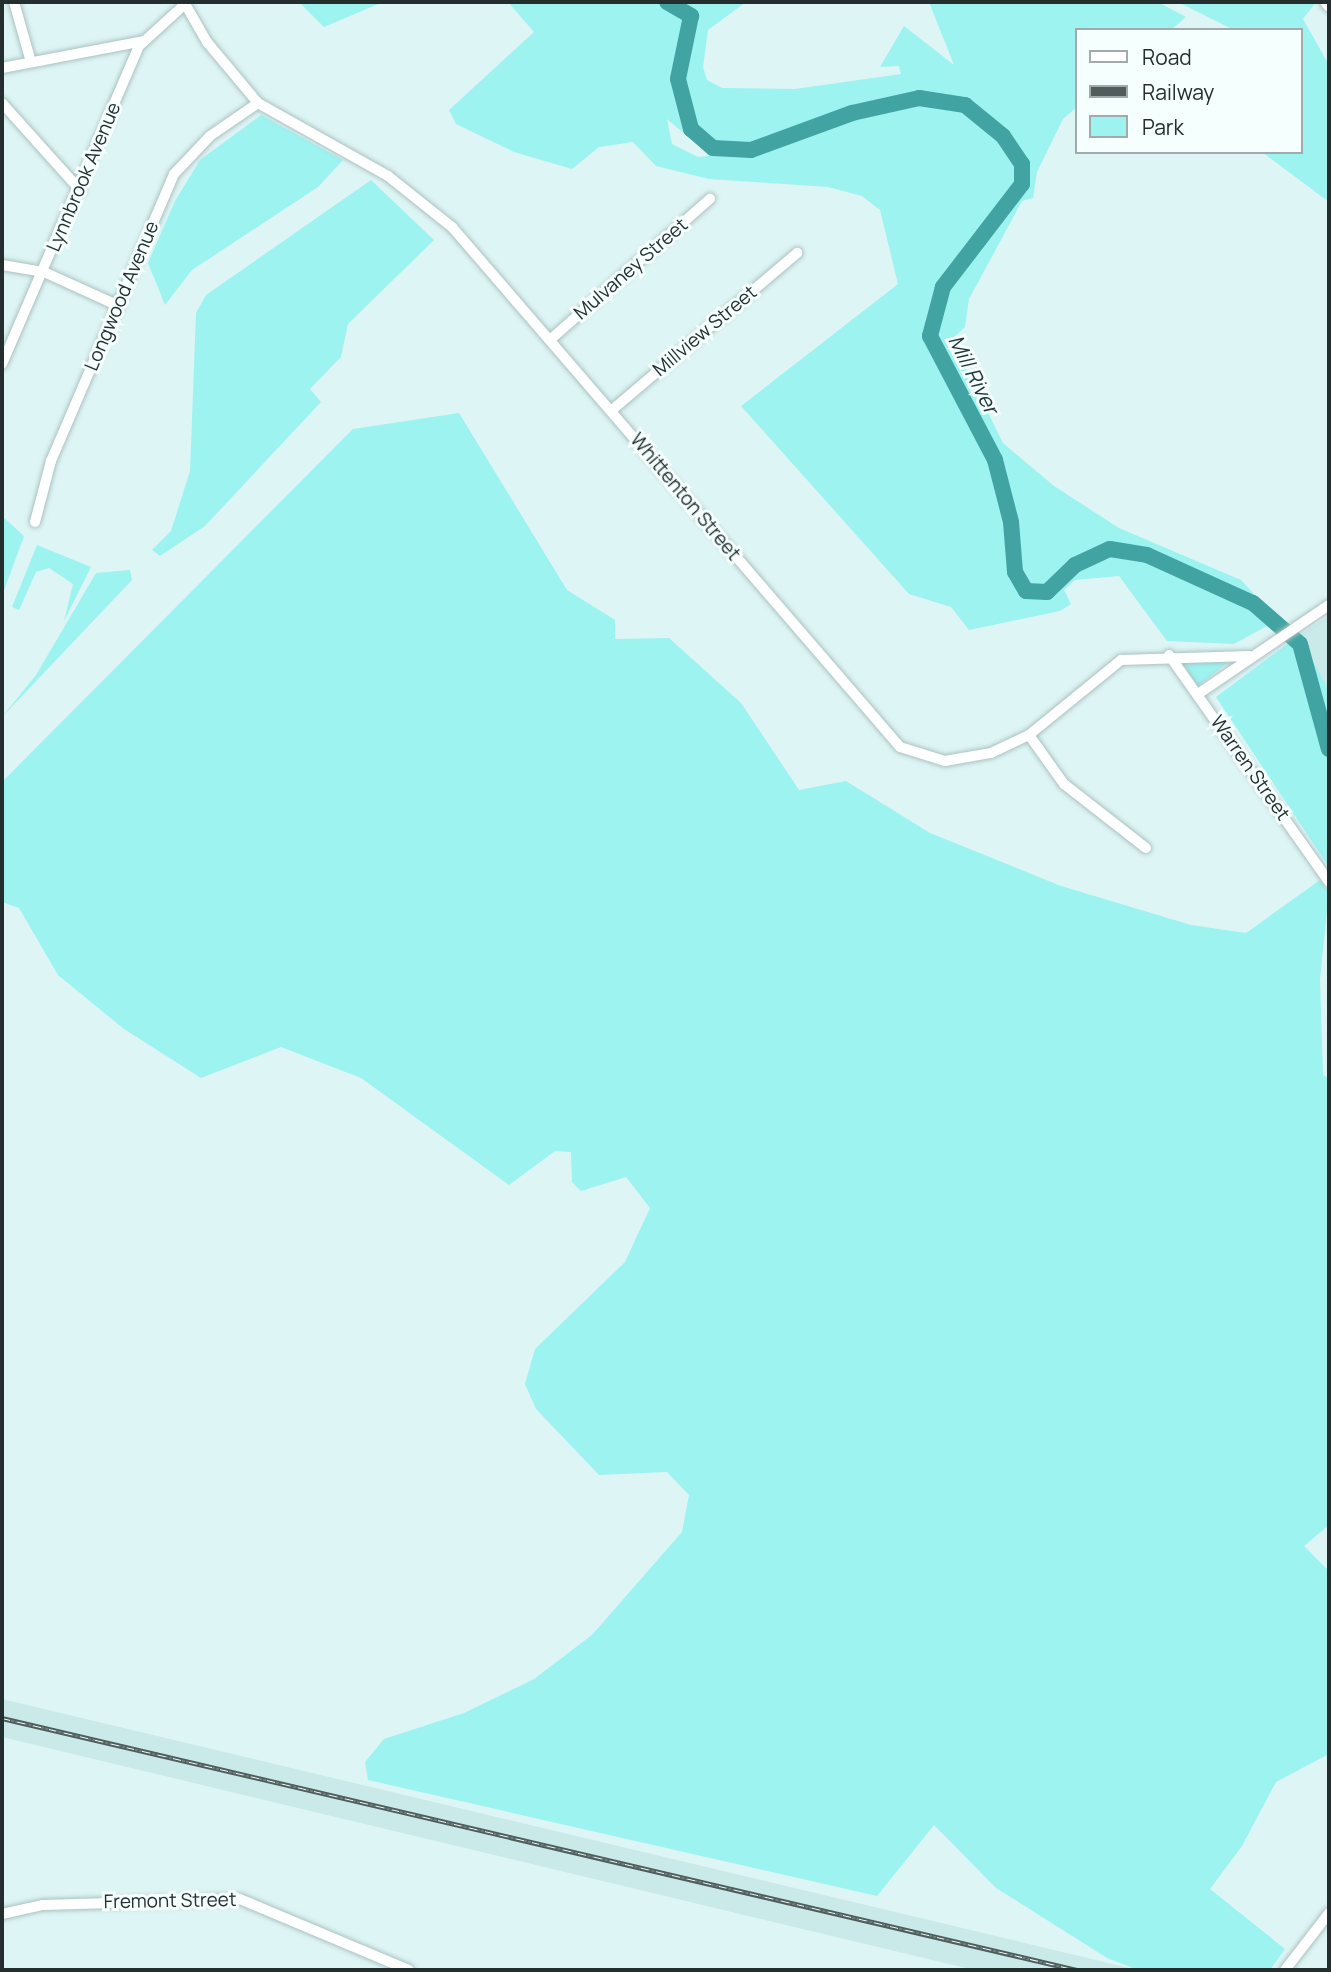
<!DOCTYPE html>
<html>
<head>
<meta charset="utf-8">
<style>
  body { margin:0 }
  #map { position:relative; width:1331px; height:1972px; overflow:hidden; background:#ddf5f4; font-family:Manrope,sans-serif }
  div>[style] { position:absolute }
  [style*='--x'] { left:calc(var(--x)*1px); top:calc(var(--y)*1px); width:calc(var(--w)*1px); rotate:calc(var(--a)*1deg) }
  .built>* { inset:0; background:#c9eae9 }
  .green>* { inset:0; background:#9df3f0 }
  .river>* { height:16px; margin:-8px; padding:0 8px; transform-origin:8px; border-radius:8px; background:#41a4a2 }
  .roads { filter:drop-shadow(0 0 2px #abc2c1) drop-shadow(0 0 2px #abc2c1) }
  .minor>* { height:10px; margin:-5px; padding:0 5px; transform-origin:5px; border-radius:5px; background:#fff }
  .rail>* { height:5px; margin-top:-2.5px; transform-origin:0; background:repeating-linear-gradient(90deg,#f5fffe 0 8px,#505d5c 0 16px); box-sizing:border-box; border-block:2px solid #505d5c }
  span { translate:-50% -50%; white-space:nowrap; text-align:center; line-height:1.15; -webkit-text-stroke:6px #f5fffe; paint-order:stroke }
  .street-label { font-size:19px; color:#252e2e }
  .water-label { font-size:21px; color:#213837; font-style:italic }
  .frame { position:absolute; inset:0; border:4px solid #252e2e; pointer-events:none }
  .legend { position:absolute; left:1075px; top:28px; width:228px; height:126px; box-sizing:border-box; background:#f5fffe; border:2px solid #a2abab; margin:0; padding:9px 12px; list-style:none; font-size:21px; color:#252e2e }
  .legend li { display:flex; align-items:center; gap:14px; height:35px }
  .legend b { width:35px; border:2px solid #a2abab }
</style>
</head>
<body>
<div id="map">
  <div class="built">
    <i style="clip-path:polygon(1329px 616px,1329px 690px,1327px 691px,1298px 636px)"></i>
    <i style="clip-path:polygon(2px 1699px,1138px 1970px,974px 1970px,2px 1737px)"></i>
  </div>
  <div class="green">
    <i style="clip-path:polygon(299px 2px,383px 2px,324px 27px)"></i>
    <i style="clip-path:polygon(evenodd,508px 2px,746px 2px,708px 30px,703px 67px,707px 80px,722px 88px,795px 89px,901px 74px,899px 66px,880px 67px,904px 26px,954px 65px,929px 2px,1158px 2px,1186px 17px,1171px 30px,1077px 30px,1077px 107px,1063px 119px,1037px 172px,1033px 198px,1022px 201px,969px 299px,965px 327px,952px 339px,1003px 443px,1054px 486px,1119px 528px,1241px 580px,1278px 620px,1234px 644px,1167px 641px,1119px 576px,1075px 580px,1064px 590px,1071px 604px,1060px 611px,969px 630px,951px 607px,909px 594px,741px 406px,898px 284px,880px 210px,862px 196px,828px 187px,709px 179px,656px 166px,633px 142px,599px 147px,572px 169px,514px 152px,456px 124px,449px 110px,534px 32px,508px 2px,667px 119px,692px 140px,732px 154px,698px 157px,672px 144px,667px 119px)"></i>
    <i style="clip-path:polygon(1178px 2px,1316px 2px,1303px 19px,1329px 65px,1329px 202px,1262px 152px,1301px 152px,1301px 30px,1234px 30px)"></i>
    <i style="clip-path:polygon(261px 115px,343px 160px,318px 187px,192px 270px,165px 305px,148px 263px,175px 201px,200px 160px)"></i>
    <i style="clip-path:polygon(371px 180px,434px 240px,348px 324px,341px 357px,310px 389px,321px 402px,205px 526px,160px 556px,152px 550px,171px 531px,190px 471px,196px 313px,206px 295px)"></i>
    <i style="clip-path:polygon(459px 413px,567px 590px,615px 620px,615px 639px,669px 638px,741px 703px,799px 790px,846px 781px,930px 833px,1061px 886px,1191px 925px,1246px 933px,1320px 880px,1329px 892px,1320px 979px,1323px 1075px,1329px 1078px,1329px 1525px,1304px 1546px,1329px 1571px,1329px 1754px,1276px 1782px,1242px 1846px,1210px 1889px,1285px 1949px,1270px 1970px,1138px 1970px,1107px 1958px,996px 1888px,934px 1825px,877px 1896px,368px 1780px,365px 1762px,384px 1739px,464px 1713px,534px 1679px,592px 1635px,682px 1532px,689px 1495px,667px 1472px,599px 1475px,536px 1409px,525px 1384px,535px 1349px,625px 1262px,650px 1208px,626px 1177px,581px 1191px,572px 1182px,571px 1152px,555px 1151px,509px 1185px,361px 1078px,281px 1047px,201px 1078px,124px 1029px,58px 975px,19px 908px,2px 902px,2px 782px,353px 429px)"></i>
    <i style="clip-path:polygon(2px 516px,24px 536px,2px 596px)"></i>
    <i style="clip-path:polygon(37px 545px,91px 567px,64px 621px,73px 584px,49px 568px,36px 572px,19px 610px,12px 607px)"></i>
    <i style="clip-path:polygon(130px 570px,132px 580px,2px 717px,36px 675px,96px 573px)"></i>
    <i style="clip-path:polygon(1298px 636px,1329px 690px,1329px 867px,1216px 697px)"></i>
    <i style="clip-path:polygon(1180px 660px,1231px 660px,1198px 686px)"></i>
  </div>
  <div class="river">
    <i style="--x:667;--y:2;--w:28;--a:30"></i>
    <i style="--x:691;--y:16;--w:64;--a:101.7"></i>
    <i style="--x:678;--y:79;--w:52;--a:75.4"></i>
    <i style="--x:691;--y:129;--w:29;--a:41"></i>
    <i style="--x:713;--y:148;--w:38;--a:3"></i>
    <i style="--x:751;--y:150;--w:108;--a:-20.1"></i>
    <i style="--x:852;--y:113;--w:69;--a:-12.6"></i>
    <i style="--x:919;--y:98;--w:47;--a:8.7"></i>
    <i style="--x:965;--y:105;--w:49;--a:39.2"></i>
    <i style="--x:1003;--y:136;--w:34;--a:56"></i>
    <i style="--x:1022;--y:164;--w:20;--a:90"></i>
    <i style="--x:1022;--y:184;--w:130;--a:127.5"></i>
    <i style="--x:943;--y:287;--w:51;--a:104.9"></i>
    <i style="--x:930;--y:336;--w:140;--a:62.3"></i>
    <i style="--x:995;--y:460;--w:64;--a:75.5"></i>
    <i style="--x:1011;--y:522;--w:50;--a:85.4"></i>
    <i style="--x:1015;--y:572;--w:22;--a:60"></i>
    <i style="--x:1026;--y:591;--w:21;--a:3"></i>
    <i style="--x:1047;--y:592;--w:39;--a:-44"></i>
    <i style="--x:1075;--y:565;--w:38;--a:-25"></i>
    <i style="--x:1110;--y:549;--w:37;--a:9"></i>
    <i style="--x:1147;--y:555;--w:116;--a:24.4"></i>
    <i style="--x:1253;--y:603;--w:62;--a:41.1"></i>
    <i style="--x:1300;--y:644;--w:109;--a:74.6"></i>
  </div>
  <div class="roads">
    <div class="minor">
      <i style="--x:14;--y:2;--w:62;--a:74.2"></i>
      <i style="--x:184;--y:2;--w:46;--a:60.1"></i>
      <i style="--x:207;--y:42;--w:80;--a:50.1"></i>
      <i style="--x:258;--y:103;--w:149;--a:29.3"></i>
      <i style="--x:388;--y:176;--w:82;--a:38.6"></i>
      <i style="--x:452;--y:227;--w:686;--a:49.25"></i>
      <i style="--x:900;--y:747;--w:47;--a:17.3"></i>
      <i style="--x:945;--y:761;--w:47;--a:-9.9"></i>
      <i style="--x:991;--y:753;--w:42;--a:-25.3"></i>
      <i style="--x:1029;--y:735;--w:119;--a:-39.2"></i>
      <i style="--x:1121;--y:660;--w:128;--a:-1.8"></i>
      <i style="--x:1325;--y:2;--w:6;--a:51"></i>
      <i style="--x:2;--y:68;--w:145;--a:-10.8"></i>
      <i style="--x:2;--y:103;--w:117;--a:48.1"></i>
      <i style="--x:2;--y:265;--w:43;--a:9.5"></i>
      <i style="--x:44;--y:272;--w:82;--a:24.4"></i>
      <i style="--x:551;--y:339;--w:212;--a:-41.4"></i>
      <i style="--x:2;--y:364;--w:346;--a:-66.7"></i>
      <i style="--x:139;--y:46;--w:62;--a:-42.4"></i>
      <i style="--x:612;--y:410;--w:243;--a:-40.3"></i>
      <i style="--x:35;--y:522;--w:63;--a:-75.3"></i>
      <i style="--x:51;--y:461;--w:312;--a:-66.8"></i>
      <i style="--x:174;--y:174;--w:52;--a:-46.5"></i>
      <i style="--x:210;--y:136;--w:58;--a:-34.5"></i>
      <i style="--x:1169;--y:655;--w:278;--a:54.8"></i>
      <i style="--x:1198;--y:694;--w:158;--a:-34.2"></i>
      <i style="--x:1029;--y:735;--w:60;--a:54.5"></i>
      <i style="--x:1064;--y:784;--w:104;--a:38"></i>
      <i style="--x:2;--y:1914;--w:42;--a:-12.4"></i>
      <i style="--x:43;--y:1905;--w:197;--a:-1.7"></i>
      <i style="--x:240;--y:1899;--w:183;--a:22.8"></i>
      <i style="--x:1285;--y:1970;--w:72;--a:-52.3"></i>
    </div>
  </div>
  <div class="rail">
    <i style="--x:2;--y:1718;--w:1104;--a:13.19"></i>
  </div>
  <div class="street-label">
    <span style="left:84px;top:177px;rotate:-67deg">Lynnbrook Avenue</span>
    <span style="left:631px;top:269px;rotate:-41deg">Mulvaney Street</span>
    <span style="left:122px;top:296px;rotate:-67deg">Longwood Avenue</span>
    <span style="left:705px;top:331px;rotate:-40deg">Millview Street</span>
    <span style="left:685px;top:497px;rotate:50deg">Whittenton Street</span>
    <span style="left:1250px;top:768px;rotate:55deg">Warren Street</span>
    <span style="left:170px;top:1901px;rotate:-1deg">Fremont Street</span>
  </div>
  <div class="water-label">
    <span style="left:974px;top:374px;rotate:63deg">Mill River</span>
  </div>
  <div class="frame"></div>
  <ul class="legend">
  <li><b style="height:9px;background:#fff"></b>Road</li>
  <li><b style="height:9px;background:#505d5c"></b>Railway</li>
  <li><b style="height:19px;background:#9df3f0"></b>Park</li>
  </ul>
</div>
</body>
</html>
